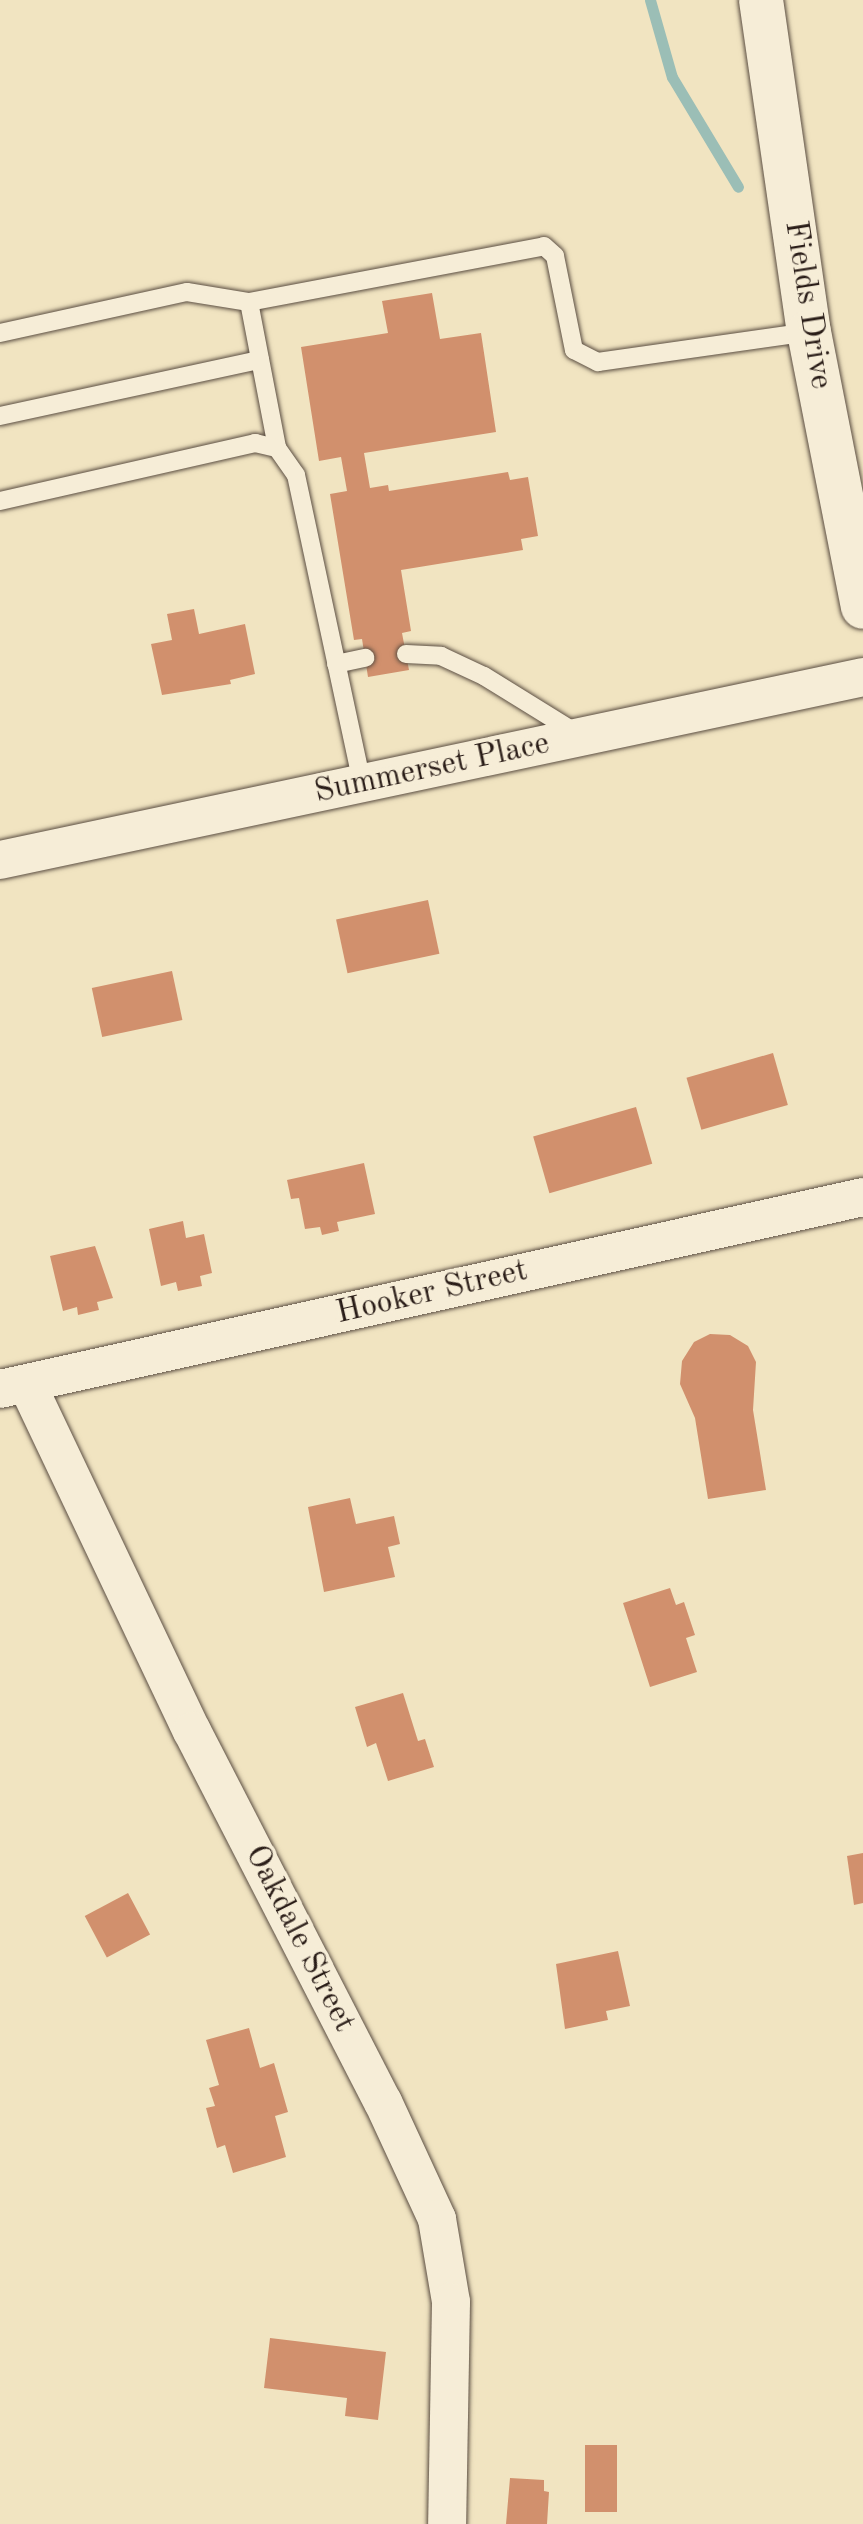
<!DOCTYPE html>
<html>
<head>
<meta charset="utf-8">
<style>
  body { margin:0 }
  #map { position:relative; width:863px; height:2524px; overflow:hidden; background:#f1e4c1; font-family:"Old Standard TT",serif }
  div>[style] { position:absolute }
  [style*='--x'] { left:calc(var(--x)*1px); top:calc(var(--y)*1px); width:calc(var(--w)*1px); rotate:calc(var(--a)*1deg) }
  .stream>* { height:11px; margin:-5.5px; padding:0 5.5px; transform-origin:5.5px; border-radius:5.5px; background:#9bbeb6 }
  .building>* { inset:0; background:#d1906d; transform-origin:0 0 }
  .roads { filter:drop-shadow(0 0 2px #5b4e42) drop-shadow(0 0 2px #5b4e42) }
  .service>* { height:18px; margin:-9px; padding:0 9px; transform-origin:9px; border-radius:9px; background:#f6edd7 }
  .minor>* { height:38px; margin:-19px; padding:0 19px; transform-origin:19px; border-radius:19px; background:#f6edd7 }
  .tertiary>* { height:44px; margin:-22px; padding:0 22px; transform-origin:22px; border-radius:22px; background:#f6edd7 }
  span { translate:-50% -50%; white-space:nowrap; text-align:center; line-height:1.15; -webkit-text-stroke:7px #f6edd7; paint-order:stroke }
  .street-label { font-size:32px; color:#291c17 }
</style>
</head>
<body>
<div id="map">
  <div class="stream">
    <i style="--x:650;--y:0;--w:80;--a:74.1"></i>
    <i style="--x:672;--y:77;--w:128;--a:59"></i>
  </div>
  <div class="building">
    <i style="clip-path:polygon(432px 293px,440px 339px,481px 333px,496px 432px,364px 453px,370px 488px,388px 485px,389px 491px,508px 472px,510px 480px,528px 477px,538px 536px,521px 539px,523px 550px,401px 570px,411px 631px,402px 633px,409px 670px,368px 677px,362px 639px,354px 640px,330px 494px,347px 491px,341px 457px,319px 461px,301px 347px,388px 333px,382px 301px)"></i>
    <i style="clip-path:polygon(194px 609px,199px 634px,245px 624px,255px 674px,230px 680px,231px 684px,162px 695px,151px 644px,172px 640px,167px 614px)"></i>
    <i style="left:428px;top:900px;width:55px;height:94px;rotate:78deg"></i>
    <i style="left:172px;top:971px;width:50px;height:82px;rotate:78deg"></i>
    <i style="left:773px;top:1053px;width:54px;height:90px;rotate:74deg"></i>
    <i style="left:636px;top:1107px;width:59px;height:107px;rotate:74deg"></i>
    <i style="clip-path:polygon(364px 1163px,375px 1214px,337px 1222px,339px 1231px,322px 1235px,320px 1227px,305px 1229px,299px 1198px,291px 1199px,287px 1180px)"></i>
    <i style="clip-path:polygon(183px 1221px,186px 1238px,204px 1234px,212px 1273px,200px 1276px,202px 1286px,178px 1291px,176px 1282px,161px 1286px,149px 1229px)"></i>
    <i style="clip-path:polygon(95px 1246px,113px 1298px,97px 1302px,99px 1310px,78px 1315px,77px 1307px,63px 1311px,50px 1256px)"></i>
    <i style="clip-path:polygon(710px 1334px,730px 1335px,748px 1346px,756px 1362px,753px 1410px,766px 1490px,708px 1499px,695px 1418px,680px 1384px,682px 1361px,694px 1342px)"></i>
    <i style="clip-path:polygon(350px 1498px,356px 1524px,394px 1516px,400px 1544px,388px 1547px,395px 1577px,324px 1592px,308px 1507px)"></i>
    <i style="clip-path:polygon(670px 1588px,676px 1605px,684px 1602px,695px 1635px,686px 1638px,697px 1672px,650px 1687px,623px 1603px)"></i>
    <i style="clip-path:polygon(403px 1693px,418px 1741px,425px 1739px,434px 1767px,388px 1781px,376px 1743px,367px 1747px,355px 1707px)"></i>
    <i style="clip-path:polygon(863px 1853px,863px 1903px,854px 1905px,847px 1856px)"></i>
    <i style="left:128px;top:1893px;width:47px;height:49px;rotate:62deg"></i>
    <i style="clip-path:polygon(618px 1951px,630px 2006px,606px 2011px,608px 2020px,565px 2029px,556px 1964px)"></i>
    <i style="clip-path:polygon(249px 2028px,260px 2068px,274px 2063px,288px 2112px,275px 2116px,286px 2157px,233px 2173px,225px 2145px,217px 2148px,206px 2108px,215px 2106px,209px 2088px,219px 2085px,206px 2040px)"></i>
    <i style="clip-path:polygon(270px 2338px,386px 2352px,378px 2420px,345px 2416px,347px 2398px,264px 2388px)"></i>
    <i style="left:585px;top:2445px;width:32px;height:67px"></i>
    <i style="clip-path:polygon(510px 2478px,544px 2480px,544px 2491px,549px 2492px,547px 2524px,506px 2524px)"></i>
  </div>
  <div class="roads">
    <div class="service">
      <i style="--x:249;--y:302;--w:149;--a:79.1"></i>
      <i style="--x:277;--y:448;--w:33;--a:55"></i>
      <i style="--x:296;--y:475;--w:316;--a:77.9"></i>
      <i style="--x:0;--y:333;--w:191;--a:-12.4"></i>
      <i style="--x:187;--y:292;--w:63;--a:9.2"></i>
      <i style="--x:249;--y:302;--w:300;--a:-10.7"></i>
      <i style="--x:544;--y:246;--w:15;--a:42"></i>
      <i style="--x:555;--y:256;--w:96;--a:78.6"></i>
      <i style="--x:574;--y:350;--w:27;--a:27"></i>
      <i style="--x:598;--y:362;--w:213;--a:-8.1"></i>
      <i style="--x:0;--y:416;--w:266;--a:-12.2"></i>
      <i style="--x:0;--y:501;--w:262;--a:-12.8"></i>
      <i style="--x:255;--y:443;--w:23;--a:13"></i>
      <i style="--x:406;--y:654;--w:35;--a:3"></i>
      <i style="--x:441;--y:656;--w:47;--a:24.9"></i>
      <i style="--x:484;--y:676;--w:110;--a:31.7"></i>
      <i style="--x:336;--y:664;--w:30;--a:-12"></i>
    </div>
    <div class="minor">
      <i style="--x:0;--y:860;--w:882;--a:-11.97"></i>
      <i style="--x:27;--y:1384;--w:384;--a:64.6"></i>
      <i style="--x:192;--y:1731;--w:417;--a:62.8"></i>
      <i style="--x:383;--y:2102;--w:129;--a:65.2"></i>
      <i style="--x:437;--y:2219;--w:84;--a:80.4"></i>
      <i style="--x:451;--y:2302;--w:222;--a:91"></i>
      <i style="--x:0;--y:1389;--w:884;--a:-12.54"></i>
    </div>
    <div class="tertiary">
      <i style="--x:761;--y:0;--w:335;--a:81.8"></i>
      <i style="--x:809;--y:332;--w:280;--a:78.9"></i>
    </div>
  </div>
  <div class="street-label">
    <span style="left:807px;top:305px;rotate:81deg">Fields Drive</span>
    <span style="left:432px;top:769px;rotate:-12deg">Summerset Place</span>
    <span style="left:432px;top:1293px;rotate:-13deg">Hooker Street</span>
    <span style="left:299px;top:1939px;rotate:63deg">Oakdale Street</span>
  </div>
</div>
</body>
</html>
